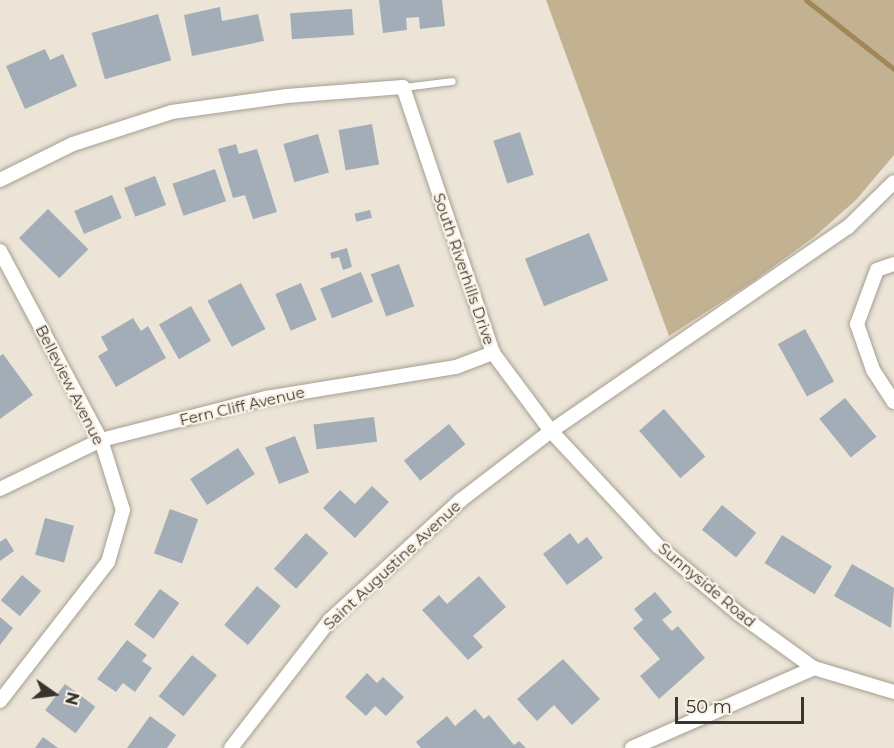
<!DOCTYPE html>
<html>
<head>
<meta charset="utf-8">
<style>
  body { margin:0 }
  #map { position:relative; width:894px; height:748px; overflow:hidden; background:#ebe4d7; font-family:Montserrat,sans-serif }
  div>[style] { position:absolute }
  [style*='--x'] { left:calc(var(--x)*1px); top:calc(var(--y)*1px); width:calc(var(--w)*1px); rotate:calc(var(--a)*1deg) }
  .green>* { inset:0; background:#c3b292 }
  .stream>* { height:5px; margin:-2.5px; padding:0 2.5px; transform-origin:2.5px; border-radius:2.5px; background:#a08658 }
  .building>* { inset:0; background:#a2adb7; transform-origin:0 0 }
  .roads { filter:drop-shadow(0 0 2px #a59e91) drop-shadow(0 0 2px #a59e91) }
  .service>* { height:7px; margin:-3.5px; padding:0 3.5px; transform-origin:3.5px; border-radius:3.5px; background:#fff }
  .minor>* { height:14px; margin:-7px; padding:0 7px; transform-origin:7px; border-radius:7px; background:#fff }
  span { translate:-50% -50%; white-space:nowrap; text-align:center; line-height:1.15; -webkit-text-stroke:4.5px #f9f1e4; paint-order:stroke }
  .street-label { font-size:15px; color:#383530 }
  .north { position:absolute; left:24px; top:664px; width:60px; height:60px; -webkit-text-stroke:4px #f9f1e4; paint-order:stroke; rotate:104deg; font-size:16px; font-weight:700; line-height:24px; text-align:center; color:#383530 }
  .north::after { content:''; display:block; margin:auto; width:21px; height:27px; background:#383530; clip-path:polygon(50% 0,100% 100%,50% 72%,0 100%) }
  .scale { position:absolute; left:675px; top:697px; width:129px; height:27px; box-sizing:border-box; border:3px solid #383530; border-top:0; padding-left:8px; font-size:18px; line-height:21px; white-space:nowrap; color:#383530; -webkit-text-stroke:4px #f9f1e4; paint-order:stroke }
</style>
</head>
<body>
<div id="map">
  <div class="green">
    <i style="clip-path:polygon(546px 0,894px 0,894px 155px,856px 200px,814px 237px,748px 285px,669px 336px)"></i>
  </div>
  <div class="stream">
    <i style="--x:806;--y:0;--w:112;--a:38.1"></i>
  </div>
  <div class="building">
    <i style="clip-path:polygon(379px 0,442px 0,445px 26px,420px 29px,419px 17px,406px 18px,407px 30px,383px 33px)"></i>
    <i style="clip-path:polygon(220px 7px,222px 21px,258px 14px,264px 41px,192px 56px,184px 15px)"></i>
    <i style="left:352px;top:9px;width:26px;height:62px;rotate:86deg"></i>
    <i style="left:158px;top:14px;width:48px;height:69px;rotate:74deg"></i>
    <i style="clip-path:polygon(45px 49px,50px 60px,63px 54px,77px 86px,25px 109px,6px 66px)"></i>
    <i style="left:372px;top:124px;width:41px;height:34px;rotate:80deg"></i>
    <i style="left:520px;top:132px;width:45px;height:28px;rotate:72deg"></i>
    <i style="left:318px;top:134px;width:40px;height:36px;rotate:74deg"></i>
    <i style="clip-path:polygon(236px 144px,239px 154px,257px 149px,277px 212px,253px 219px,245px 195px,233px 198px,218px 149px)"></i>
    <i style="left:215px;top:169px;width:34px;height:45px;rotate:71deg"></i>
    <i style="left:155px;top:176px;width:31px;height:33px;rotate:69deg"></i>
    <i style="left:112px;top:195px;width:25px;height:41px;rotate:67deg"></i>
    <i style="left:48px;top:209px;width:57px;height:41px;rotate:45deg"></i>
    <i style="left:370px;top:210px;width:8px;height:16px;rotate:76deg"></i>
    <i style="left:589px;top:233px;width:51px;height:69px;rotate:68deg"></i>
    <i style="clip-path:polygon(347px 248px,352px 267px,343px 270px,339px 257px,332px 259px,330px 253px)"></i>
    <i style="left:399px;top:264px;width:45px;height:30px;rotate:70deg"></i>
    <i style="left:361px;top:272px;width:32px;height:44px;rotate:68deg"></i>
    <i style="left:241px;top:283px;width:52px;height:38px;rotate:62deg"></i>
    <i style="left:301px;top:283px;width:40px;height:28px;rotate:67deg"></i>
    <i style="left:191px;top:306px;width:40px;height:37px;rotate:60deg"></i>
    <i style="clip-path:polygon(133px 318px,141px 331px,148px 326px,166px 358px,116px 387px,98px 356px,108px 350px,101px 337px)"></i>
    <i style="left:805px;top:329px;width:60px;height:31px;rotate:61deg"></i>
    <i style="clip-path:polygon(3px 354px,33px 395px,0 419px,0 356px)"></i>
    <i style="left:845px;top:398px;width:50px;height:33px;rotate:51deg"></i>
    <i style="left:664px;top:409px;width:63px;height:33px;rotate:49deg"></i>
    <i style="left:374px;top:417px;width:25px;height:61px;rotate:83deg"></i>
    <i style="left:449px;top:424px;width:26px;height:58px;rotate:51deg"></i>
    <i style="left:295px;top:436px;width:39px;height:32px;rotate:69deg"></i>
    <i style="left:238px;top:448px;width:31px;height:57px;rotate:57deg"></i>
    <i style="clip-path:polygon(372px 486px,389px 502px,355px 538px,323px 508px,340px 490px,355px 504px)"></i>
    <i style="left:722px;top:505px;width:44px;height:32px;rotate:39deg"></i>
    <i style="left:170px;top:509px;width:30px;height:47px;rotate:20deg"></i>
    <i style="left:45px;top:518px;width:30px;height:38px;rotate:15deg"></i>
    <i style="left:306px;top:533px;width:30px;height:48px;rotate:42deg"></i>
    <i style="clip-path:polygon(570px 533px,578px 544px,587px 537px,603px 558px,567px 585px,543px 554px)"></i>
    <i style="left:782px;top:535px;width:59px;height:33px;rotate:32deg"></i>
    <i style="clip-path:polygon(6px 538px,14px 551px,0 561px,0 542px)"></i>
    <i style="clip-path:polygon(852px 564px,894px 588px,891px 628px,834px 596px)"></i>
    <i style="left:22px;top:575px;width:25px;height:33px;rotate:40deg"></i>
    <i style="clip-path:polygon(479px 576px,506px 607px,473px 636px,483px 647px,468px 660px,422px 610px,439px 595px,447px 604px)"></i>
    <i style="left:257px;top:586px;width:31px;height:51px;rotate:40deg"></i>
    <i style="left:160px;top:589px;width:24px;height:44px;rotate:36deg"></i>
    <i style="clip-path:polygon(655px 592px,672px 612px,662px 620px,672px 631px,678px 626px,705px 658px,659px 699px,640px 676px,660px 659px,633px 628px,643px 620px,634px 609px)"></i>
    <i style="clip-path:polygon(0 617px,13px 628px,0 645px)"></i>
    <i style="clip-path:polygon(127px 640px,147px 655px,142px 661px,152px 668px,135px 692px,123px 683px,116px 692px,97px 679px)"></i>
    <i style="left:192px;top:655px;width:32px;height:53px;rotate:39deg"></i>
    <i style="clip-path:polygon(563px 659px,600px 699px,572px 725px,554px 705px,537px 721px,517px 699px)"></i>
    <i style="clip-path:polygon(367px 673px,377px 683px,383px 677px,404px 697px,386px 716px,375px 706px,366px 716px,345px 697px)"></i>
    <i style="left:65px;top:684px;width:38px;height:33px;rotate:37deg"></i>
    <i style="clip-path:polygon(475px 709px,484px 719px,489px 715px,514px 745px,519px 741px,526px 748px,421px 748px,416px 742px,447px 716px,455px 726px)"></i>
    <i style="clip-path:polygon(150px 716px,176px 735px,167px 748px,127px 748px)"></i>
    <i style="clip-path:polygon(43px 737px,58px 748px,35px 748px)"></i>
  </div>
  <div class="roads">
    <div class="service">
      <i style="--x:403;--y:87;--w:49;--a:-7"></i>
    </div>
    <div class="minor">
      <i style="--x:0;--y:180;--w:81;--a:-26.3"></i>
      <i style="--x:73;--y:144;--w:104;--a:-17.9"></i>
      <i style="--x:172;--y:112;--w:116;--a:-7.9"></i>
      <i style="--x:287;--y:96;--w:116;--a:-4.4"></i>
      <i style="--x:403;--y:87;--w:281;--a:71.3"></i>
      <i style="--x:493;--y:353;--w:97;--a:53.4"></i>
      <i style="--x:551;--y:431;--w:157;--a:47.1"></i>
      <i style="--x:658;--y:546;--w:106;--a:40"></i>
      <i style="--x:739;--y:614;--w:92;--a:35.8"></i>
      <i style="--x:814;--y:668;--w:84;--a:16.7"></i>
      <i style="--x:0;--y:251;--w:214;--a:61.9"></i>
      <i style="--x:101;--y:440;--w:73;--a:72.6"></i>
      <i style="--x:123;--y:510;--w:54;--a:106.1"></i>
      <i style="--x:108;--y:562;--w:176;--a:127.8"></i>
      <i style="--x:894;--y:264;--w:18;--a:161"></i>
      <i style="--x:877;--y:270;--w:58;--a:110.3"></i>
      <i style="--x:857;--y:324;--w:49;--a:70.8"></i>
      <i style="--x:873;--y:370;--w:38;--a:57"></i>
      <i style="--x:0;--y:489;--w:112;--a:-25.9"></i>
      <i style="--x:101;--y:440;--w:170;--a:-14.3"></i>
      <i style="--x:266;--y:398;--w:193;--a:-9.3"></i>
      <i style="--x:456;--y:367;--w:40;--a:-21"></i>
      <i style="--x:231;--y:748;--w:162;--a:-52.3"></i>
      <i style="--x:330;--y:620;--w:178;--a:-42.5"></i>
      <i style="--x:461;--y:500;--w:113;--a:-37.5"></i>
      <i style="--x:551;--y:431;--w:360;--a:-34.5"></i>
      <i style="--x:848;--y:227;--w:64;--a:-44.4"></i>
      <i style="--x:632;--y:748;--w:199;--a:-23.7"></i>
    </div>
  </div>
  <div class="street-label">
    <span style="left:464px;top:269px;rotate:71deg">South Riverhills Drive</span>
    <span style="left:70px;top:385px;rotate:63deg">Belleview Avenue</span>
    <span style="left:242px;top:406px;rotate:-13deg">Fern Cliff Avenue</span>
    <span style="left:392px;top:565px;rotate:-43deg">Saint Augustine Avenue</span>
    <span style="left:707px;top:585px;rotate:40deg">Sunnyside Road</span>
  </div>
  <div class="north">N</div>
  <div class="scale">50 m</div>
</div>
</body>
</html>
